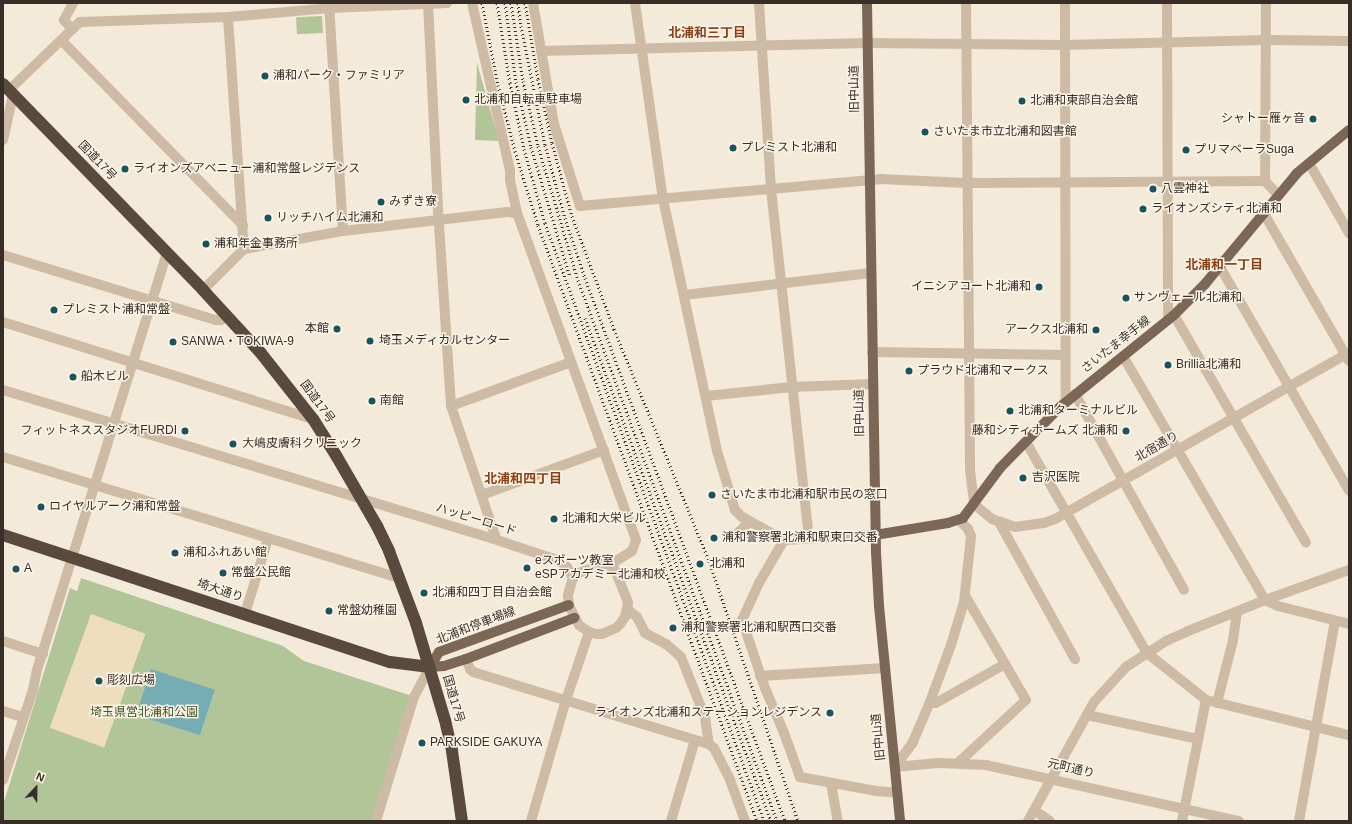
<!DOCTYPE html>
<html>
<head>
<meta charset="utf-8">
<style>
  body { margin:0 }
  #map { position:relative; width:1352px; height:824px; overflow:hidden; background:#f4eada; font-family:Helvetica,"Noto Sans JP",sans-serif }
  div>[style] { position:absolute }
  [style*='--x'] { left:calc(var(--x)*1px); top:calc(var(--y)*1px); width:calc(var(--w)*1px); rotate:calc(var(--a)*1deg) }
  .green>* { inset:0; background:#b2c598; transform-origin:0 0 }
  .plaza>* { inset:0; background:#eedebf; transform-origin:0 0 }
  .water>* { inset:0; background:#76acb4; transform-origin:0 0 }
  .minor>* { height:10px; margin:-5px; padding:0 5px; transform-origin:5px; border-radius:5px; background:#cebba5 }
  .major>* { height:10px; margin:-5px; padding:0 5px; transform-origin:5px; border-radius:5px; background:#7c6756 }
  .highway>* { height:12px; margin:-6px; padding:0 6px; transform-origin:6px; border-radius:6px; background:#5a493d }
  .rail>* { height:3px; margin-top:-1.5px; transform-origin:0; background:repeating-linear-gradient(90deg,#382e27 0 1px,transparent 0 4px) }
  .dots>* { width:11px; height:11px; translate:-50% -50%; box-sizing:border-box; border:2px solid #fbf4e7; border-radius:50% }
  span { translate:-50% -50%; white-space:nowrap; text-align:center; line-height:1.15; -webkit-text-stroke:3px #fbf4e7; paint-order:stroke }
  .poi-label { font-size:12px; color:#382e27 }
  .left { translate:0 -50%; text-align:left }
  .right { translate:-100% -50%; text-align:right }
  .street-label { font-size:12px; color:#382e27 }
  .park-label { font-size:12px; color:#435928 }
  .neighbourhood-label { font-size:13px; color:#904017; font-weight:700 }
  .frame { position:absolute; inset:0; border:4px solid #382e27; pointer-events:none }
  .north { position:absolute; left:16px; top:768px; width:40px; height:40px; -webkit-text-stroke:3px #fbf4e7; paint-order:stroke; rotate:22deg; font-size:11px; font-weight:700; line-height:16px; text-align:center; color:#382e27 }
  .north::after { content:''; display:block; margin:auto; width:14px; height:18px; background:#382e27; clip-path:polygon(50% 0,100% 100%,50% 72%,0 100%) }
</style>
</head>
<body>
<div id="map">
  <div class="green">
    <i style="left:322px;top:16px;width:17px;height:26px;rotate:87deg"></i>
    <i style="clip-path:polygon(477px 63px,499px 141px,475px 140px)"></i>
    <i style="clip-path:polygon(81px 578px,283px 646px,304px 661px,412px 696px,373px 821px,3px 821px,3px 805px,70px 588px,77px 591px)"></i>
  </div>
  <div class="plaza">
    <i style="left:91px;top:614px;width:58px;height:121px;rotate:20deg"></i>
  </div>
  <div class="water">
    <i style="left:151px;top:669px;width:67px;height:48px;rotate:18deg"></i>
  </div>
  <div class="minor">
    <i style="--x:329;--y:3;--w:228;--a:86.5"></i>
    <i style="--x:428;--y:3;--w:207;--a:87.2"></i>
    <i style="--x:438;--y:210;--w:196;--a:86.2"></i>
    <i style="--x:451;--y:406;--w:136;--a:71.2"></i>
    <i style="--x:495;--y:535;--w:4;--a:104"></i>
    <i style="--x:472;--y:3;--w:171;--a:77.2"></i>
    <i style="--x:510;--y:170;--w:10;--a:90"></i>
    <i style="--x:510;--y:180;--w:34;--a:78"></i>
    <i style="--x:533;--y:3;--w:123;--a:80.2"></i>
    <i style="--x:554;--y:124;--w:86;--a:72.4"></i>
    <i style="--x:580;--y:206;--w:301;--a:-5.1"></i>
    <i style="--x:880;--y:179;--w:87;--a:2.6"></i>
    <i style="--x:967;--y:183;--w:298;--a:-0.4"></i>
    <i style="--x:635;--y:3;--w:198;--a:81.9"></i>
    <i style="--x:663;--y:199;--w:258;--a:77.9"></i>
    <i style="--x:717;--y:451;--w:62;--a:73"></i>
    <i style="--x:735;--y:510;--w:10;--a:45"></i>
    <i style="--x:742;--y:517;--w:48;--a:28.7"></i>
    <i style="--x:784;--y:540;--w:91;--a:-3.1"></i>
    <i style="--x:759;--y:3;--w:186;--a:86.3"></i>
    <i style="--x:771;--y:189;--w:340;--a:83.8"></i>
    <i style="--x:966;--y:3;--w:467;--a:89.5"></i>
    <i style="--x:970;--y:470;--w:34;--a:83"></i>
    <i style="--x:974;--y:504;--w:23;--a:40"></i>
    <i style="--x:992;--y:519;--w:24;--a:19"></i>
    <i style="--x:1015;--y:527;--w:29;--a:-8"></i>
    <i style="--x:1044;--y:523;--w:12;--a:-20"></i>
    <i style="--x:1055;--y:519;--w:338;--a:-29.5"></i>
    <i style="--x:1065;--y:3;--w:398;--a:89.9"></i>
    <i style="--x:1167;--y:3;--w:317;--a:89.8"></i>
    <i style="--x:1266;--y:3;--w:178;--a:90.3"></i>
    <i style="--x:1265;--y:181;--w:19;--a:47"></i>
    <i style="--x:228;--y:17;--w:233;--a:86.1"></i>
    <i style="--x:72;--y:29;--w:12;--a:-132"></i>
    <i style="--x:64;--y:20;--w:19;--a:-62"></i>
    <i style="--x:61;--y:40;--w:260;--a:45.5"></i>
    <i style="--x:541;--y:51;--w:327;--a:-1.4"></i>
    <i style="--x:868;--y:43;--w:197;--a:0.6"></i>
    <i style="--x:1065;--y:45;--w:201;--a:-1.4"></i>
    <i style="--x:1266;--y:40;--w:83;--a:0.7"></i>
    <i style="--x:9;--y:90;--w:98;--a:-43.8"></i>
    <i style="--x:80;--y:22;--w:148;--a:-1.9"></i>
    <i style="--x:228;--y:17;--w:102;--a:-5"></i>
    <i style="--x:330;--y:8;--w:117;--a:-2.4"></i>
    <i style="--x:3;--y:140;--w:46;--a:-77.5"></i>
    <i style="--x:1309;--y:163;--w:81;--a:60.3"></i>
    <i style="--x:1263;--y:212;--w:172;--a:60"></i>
    <i style="--x:3;--y:255;--w:223;--a:17"></i>
    <i style="--x:216;--y:320;--w:5;--a:0"></i>
    <i style="--x:221;--y:320;--w:7;--a:-34"></i>
    <i style="--x:1220;--y:267;--w:258;--a:60"></i>
    <i style="--x:203;--y:290;--w:58;--a:-45"></i>
    <i style="--x:244;--y:249;--w:101;--a:-10.3"></i>
    <i style="--x:343;--y:231;--w:165;--a:-6.6"></i>
    <i style="--x:507;--y:212;--w:10;--a:6"></i>
    <i style="--x:517;--y:213;--w:342;--a:70"></i>
    <i style="--x:634;--y:534;--w:6;--a:72"></i>
    <i style="--x:636;--y:540;--w:12;--a:110"></i>
    <i style="--x:632;--y:551;--w:26;--a:148"></i>
    <i style="--x:684;--y:295;--w:188;--a:-6.7"></i>
    <i style="--x:1174;--y:315;--w:263;--a:59.9"></i>
    <i style="--x:3;--y:322;--w:325;--a:17.4"></i>
    <i style="--x:872;--y:352;--w:193;--a:0.9"></i>
    <i style="--x:1123;--y:356;--w:282;--a:59.8"></i>
    <i style="--x:1265;--y:600;--w:14;--a:25"></i>
    <i style="--x:1278;--y:606;--w:73;--a:14.2"></i>
    <i style="--x:3;--y:390;--w:513;--a:16.88"></i>
    <i style="--x:494;--y:539;--w:66;--a:18.4"></i>
    <i style="--x:557;--y:560;--w:12;--a:35"></i>
    <i style="--x:567;--y:567;--w:13;--a:61"></i>
    <i style="--x:1075;--y:394;--w:224;--a:60.9"></i>
    <i style="--x:706;--y:396;--w:86;--a:-6"></i>
    <i style="--x:792;--y:387;--w:80;--a:-2.1"></i>
    <i style="--x:451;--y:406;--w:128;--a:-20.1"></i>
    <i style="--x:1026;--y:442;--w:243;--a:60.2"></i>
    <i style="--x:1147;--y:653;--w:75;--a:38.5"></i>
    <i style="--x:1206;--y:700;--w:147;--a:13.8"></i>
    <i style="--x:3;--y:457;--w:415;--a:17"></i>
    <i style="--x:482;--y:495;--w:130;--a:-20.2"></i>
    <i style="--x:999;--y:522;--w:157;--a:61"></i>
    <i style="--x:735;--y:536;--w:21;--a:-45"></i>
    <i style="--x:784;--y:540;--w:50;--a:120.2"></i>
    <i style="--x:759;--y:583;--w:41;--a:114.7"></i>
    <i style="--x:742;--y:620;--w:72;--a:71.3"></i>
    <i style="--x:765;--y:688;--w:49;--a:67.1"></i>
    <i style="--x:784;--y:733;--w:47;--a:70"></i>
    <i style="--x:800;--y:777;--w:77;--a:10.4"></i>
    <i style="--x:876;--y:791;--w:21;--a:5"></i>
    <i style="--x:603;--y:564;--w:7;--a:8"></i>
    <i style="--x:610;--y:565;--w:7;--a:45"></i>
    <i style="--x:615;--y:570;--w:35;--a:68"></i>
    <i style="--x:628;--y:603;--w:14;--a:102"></i>
    <i style="--x:625;--y:617;--w:7;--a:124"></i>
    <i style="--x:621;--y:623;--w:7;--a:135"></i>
    <i style="--x:616;--y:628;--w:15;--a:157"></i>
    <i style="--x:602;--y:634;--w:5;--a:180"></i>
    <i style="--x:597;--y:634;--w:8;--a:-166"></i>
    <i style="--x:589;--y:632;--w:12;--a:-145"></i>
    <i style="--x:579;--y:625;--w:22;--a:-117"></i>
    <i style="--x:569;--y:605;--w:10;--a:-96"></i>
    <i style="--x:568;--y:595;--w:18;--a:-74"></i>
    <i style="--x:573;--y:578;--w:8;--a:-40"></i>
    <i style="--x:579;--y:573;--w:26;--a:-21"></i>
    <i style="--x:627;--y:609;--w:13;--a:39"></i>
    <i style="--x:637;--y:617;--w:18;--a:63"></i>
    <i style="--x:645;--y:633;--w:24;--a:28"></i>
    <i style="--x:666;--y:644;--w:20;--a:41"></i>
    <i style="--x:681;--y:657;--w:65;--a:68.2"></i>
    <i style="--x:705;--y:717;--w:27;--a:82"></i>
    <i style="--x:709;--y:744;--w:6;--a:39"></i>
    <i style="--x:714;--y:748;--w:36;--a:63"></i>
    <i style="--x:730;--y:780;--w:44;--a:69.9"></i>
    <i style="--x:245;--y:614;--w:78;--a:-73"></i>
    <i style="--x:3;--y:641;--w:42;--a:18"></i>
    <i style="--x:466;--y:659;--w:11;--a:68"></i>
    <i style="--x:470;--y:669;--w:4;--a:45"></i>
    <i style="--x:473;--y:672;--w:247;--a:17"></i>
    <i style="--x:760;--y:676;--w:125;--a:-3.7"></i>
    <i style="--x:930;--y:702;--w:6;--a:9"></i>
    <i style="--x:936;--y:703;--w:79;--a:-29.5"></i>
    <i style="--x:1217;--y:703;--w:65;--a:-75.7"></i>
    <i style="--x:1233;--y:640;--w:28;--a:-82"></i>
    <i style="--x:3;--y:711;--w:21;--a:17"></i>
    <i style="--x:1087;--y:715;--w:114;--a:12.2"></i>
    <i style="--x:959;--y:762;--w:91;--a:-42.8"></i>
    <i style="--x:1026;--y:700;--w:121;--a:-120.2"></i>
    <i style="--x:895;--y:767;--w:43;--a:-5.3"></i>
    <i style="--x:938;--y:763;--w:48;--a:2.4"></i>
    <i style="--x:986;--y:765;--w:259;--a:12.5"></i>
    <i style="--x:895;--y:767;--w:29;--a:-54"></i>
    <i style="--x:912;--y:744;--w:46;--a:-66.8"></i>
    <i style="--x:930;--y:702;--w:61;--a:-69.8"></i>
    <i style="--x:951;--y:645;--w:45;--a:-73.2"></i>
    <i style="--x:964;--y:602;--w:66;--a:-83.9"></i>
    <i style="--x:971;--y:536;--w:8;--a:-113"></i>
    <i style="--x:968;--y:529;--w:13;--a:-135"></i>
    <i style="--x:3;--y:780;--w:95;--a:-71.6"></i>
    <i style="--x:33;--y:690;--w:20;--a:-79"></i>
    <i style="--x:37;--y:670;--w:437;--a:-72.7"></i>
    <i style="--x:831;--y:783;--w:39;--a:80"></i>
    <i style="--x:1034;--y:810;--w:19;--a:35"></i>
    <i style="--x:376;--y:821;--w:130;--a:-73"></i>
    <i style="--x:414;--y:697;--w:34;--a:-62"></i>
    <i style="--x:531;--y:821;--w:126;--a:-73.9"></i>
    <i style="--x:566;--y:700;--w:72;--a:-71.3"></i>
    <i style="--x:671;--y:821;--w:84;--a:-73.5"></i>
    <i style="--x:1028;--y:821;--w:136;--a:-61"></i>
    <i style="--x:1094;--y:702;--w:47;--a:-47.6"></i>
    <i style="--x:1126;--y:667;--w:48;--a:-33"></i>
    <i style="--x:1166;--y:641;--w:24;--a:-24"></i>
    <i style="--x:1188;--y:631;--w:83;--a:-21.9"></i>
    <i style="--x:1265;--y:600;--w:89;--a:-19.7"></i>
    <i style="--x:1182;--y:821;--w:123;--a:-78.8"></i>
    <i style="--x:1299;--y:821;--w:203;--a:-79.8"></i>
  </div>
  <div class="major">
    <i style="--x:867;--y:3;--w:549;--a:89.06"></i>
    <i style="--x:876;--y:552;--w:54;--a:86.8"></i>
    <i style="--x:879;--y:606;--w:216;--a:84.4"></i>
    <i style="--x:875;--y:535;--w:74;--a:-9.3"></i>
    <i style="--x:948;--y:523;--w:16;--a:-18"></i>
    <i style="--x:963;--y:518;--w:62;--a:-53.5"></i>
    <i style="--x:1000;--y:468;--w:86;--a:-45.5"></i>
    <i style="--x:1060;--y:407;--w:146;--a:-38.9"></i>
    <i style="--x:1174;--y:315;--w:44;--a:-45"></i>
    <i style="--x:1205;--y:284;--w:144;--a:-50.3"></i>
    <i style="--x:1297;--y:173;--w:67;--a:-39.6"></i>
    <i style="--x:430;--y:667;--w:17;--a:-59"></i>
    <i style="--x:439;--y:652;--w:138;--a:-19.9"></i>
    <i style="--x:430;--y:667;--w:14;--a:-4"></i>
    <i style="--x:444;--y:666;--w:23;--a:-18"></i>
    <i style="--x:466;--y:659;--w:116;--a:-20.8"></i>
  </div>
  <div class="highway">
    <i style="--x:3;--y:84;--w:287;--a:45.8"></i>
    <i style="--x:203;--y:290;--w:84;--a:47.4"></i>
    <i style="--x:260;--y:352;--w:85;--a:51.7"></i>
    <i style="--x:313;--y:419;--w:45;--a:57.7"></i>
    <i style="--x:337;--y:457;--w:80;--a:59.9"></i>
    <i style="--x:377;--y:526;--w:28;--a:64"></i>
    <i style="--x:389;--y:551;--w:77;--a:69.4"></i>
    <i style="--x:416;--y:623;--w:101;--a:73.4"></i>
    <i style="--x:445;--y:720;--w:32;--a:77"></i>
    <i style="--x:452;--y:751;--w:71;--a:81.9"></i>
    <i style="--x:3;--y:535;--w:407;--a:18.2"></i>
    <i style="--x:390;--y:662;--w:40;--a:7.1"></i>
  </div>
  <div class="rail">
    <i style="--x:482;--y:3;--w:84;--a:79"></i>
    <i style="--x:498;--y:85;--w:68;--a:75.6"></i>
    <i style="--x:515;--y:151;--w:77;--a:72.7"></i>
    <i style="--x:538;--y:225;--w:635;--a:69.82"></i>
    <i style="--x:497;--y:3;--w:81;--a:80.8"></i>
    <i style="--x:510;--y:83;--w:67;--a:78"></i>
    <i style="--x:524;--y:149;--w:77;--a:74.2"></i>
    <i style="--x:545;--y:223;--w:637;--a:69.89"></i>
    <i style="--x:505;--y:3;--w:80;--a:82.1"></i>
    <i style="--x:516;--y:82;--w:67;--a:77"></i>
    <i style="--x:531;--y:147;--w:136;--a:73.3"></i>
    <i style="--x:511;--y:3;--w:79;--a:81.3"></i>
    <i style="--x:523;--y:81;--w:67;--a:77"></i>
    <i style="--x:538;--y:146;--w:140;--a:73.4"></i>
    <i style="--x:578;--y:280;--w:576;--a:69.8"></i>
    <i style="--x:518;--y:3;--w:23;--a:83"></i>
    <i style="--x:521;--y:26;--w:121;--a:78.6"></i>
    <i style="--x:545;--y:145;--w:76;--a:74.7"></i>
    <i style="--x:565;--y:218;--w:63;--a:71.6"></i>
    <i style="--x:585;--y:278;--w:579;--a:69.78"></i>
    <i style="--x:525;--y:3;--w:77;--a:80.3"></i>
    <i style="--x:538;--y:79;--w:66;--a:77.7"></i>
    <i style="--x:552;--y:143;--w:76;--a:74.7"></i>
    <i style="--x:572;--y:216;--w:121;--a:69.6"></i>
    <i style="--x:614;--y:329;--w:251;--a:67.7"></i>
    <i style="--x:709;--y:561;--w:275;--a:71.1"></i>
    <i style="--x:585;--y:318;--w:536;--a:69.71"></i>
  </div>
  <div class="dots">
    <i style="left:265px;top:76px;background:#18535e"></i>
    <i style="left:466px;top:100px;background:#18535e"></i>
    <i style="left:1022px;top:101px;background:#18535e"></i>
    <i style="left:1313px;top:119px;background:#18535e"></i>
    <i style="left:925px;top:132px;background:#18535e"></i>
    <i style="left:733px;top:148px;background:#18535e"></i>
    <i style="left:1186px;top:150px;background:#18535e"></i>
    <i style="left:125px;top:169px;background:#18535e"></i>
    <i style="left:1153px;top:189px;background:#18535e"></i>
    <i style="left:381px;top:202px;background:#18535e"></i>
    <i style="left:1143px;top:209px;background:#18535e"></i>
    <i style="left:268px;top:218px;background:#18535e"></i>
    <i style="left:206px;top:244px;background:#18535e"></i>
    <i style="left:1039px;top:287px;background:#18535e"></i>
    <i style="left:1126px;top:298px;background:#18535e"></i>
    <i style="left:54px;top:310px;background:#18535e"></i>
    <i style="left:337px;top:329px;background:#18535e"></i>
    <i style="left:1096px;top:330px;background:#18535e"></i>
    <i style="left:370px;top:341px;background:#18535e"></i>
    <i style="left:173px;top:342px;background:#18535e"></i>
    <i style="left:1168px;top:365px;background:#18535e"></i>
    <i style="left:909px;top:371px;background:#18535e"></i>
    <i style="left:73px;top:377px;background:#18535e"></i>
    <i style="left:372px;top:401px;background:#18535e"></i>
    <i style="left:1010px;top:411px;background:#18535e"></i>
    <i style="left:185px;top:431px;background:#18535e"></i>
    <i style="left:1126px;top:431px;background:#18535e"></i>
    <i style="left:233px;top:444px;background:#18535e"></i>
    <i style="left:1023px;top:478px;background:#18535e"></i>
    <i style="left:712px;top:495px;background:#18535e"></i>
    <i style="left:41px;top:507px;background:#18535e"></i>
    <i style="left:554px;top:519px;background:#18535e"></i>
    <i style="left:714px;top:538px;background:#18535e"></i>
    <i style="left:175px;top:553px;background:#18535e"></i>
    <i style="left:700px;top:564px;background:#18535e"></i>
    <i style="left:527px;top:568px;background:#18535e"></i>
    <i style="left:16px;top:569px;background:#18535e"></i>
    <i style="left:223px;top:573px;background:#18535e"></i>
    <i style="left:424px;top:593px;background:#18535e"></i>
    <i style="left:329px;top:611px;background:#18535e"></i>
    <i style="left:673px;top:628px;background:#18535e"></i>
    <i style="left:99px;top:681px;background:#18535e"></i>
    <i style="left:830px;top:713px;background:#18535e"></i>
    <i style="left:422px;top:743px;background:#18535e"></i>
  </div>
  <div class="poi-label">
    <span class="left" style="left:273px;top:76px">浦和パーク・ファミリア</span>
    <span class="left" style="left:474px;top:100px">北浦和自転車駐車場</span>
    <span class="left" style="left:1030px;top:101px">北浦和東部自治会館</span>
    <span class="right" style="left:1305px;top:119px">シャトー雁ヶ音</span>
    <span class="left" style="left:933px;top:132px">さいたま市立北浦和図書館</span>
    <span class="left" style="left:741px;top:148px">プレミスト北浦和</span>
    <span class="left" style="left:1194px;top:150px">プリマベーラSuga</span>
    <span class="left" style="left:133px;top:169px">ライオンズアベニュー浦和常盤レジデンス</span>
    <span class="left" style="left:1161px;top:189px">八雲神社</span>
    <span class="left" style="left:389px;top:202px">みずき寮</span>
    <span class="left" style="left:1151px;top:209px">ライオンズシティ北浦和</span>
    <span class="left" style="left:276px;top:218px">リッチハイム北浦和</span>
    <span class="left" style="left:214px;top:244px">浦和年金事務所</span>
    <span class="right" style="left:1031px;top:287px">イニシアコート北浦和</span>
    <span class="left" style="left:1134px;top:298px">サンヴェール北浦和</span>
    <span class="left" style="left:62px;top:310px">プレミスト浦和常盤</span>
    <span class="right" style="left:329px;top:329px">本館</span>
    <span class="right" style="left:1088px;top:330px">アークス北浦和</span>
    <span class="left" style="left:379px;top:341px">埼玉メディカルセンター</span>
    <span class="left" style="left:181px;top:342px">SANWA・TOKIWA-9</span>
    <span class="left" style="left:1176px;top:365px">Brillia北浦和</span>
    <span class="left" style="left:917px;top:371px">プラウド北浦和マークス</span>
    <span class="left" style="left:81px;top:377px">船木ビル</span>
    <span class="left" style="left:380px;top:401px">南館</span>
    <span class="left" style="left:1018px;top:411px">北浦和ターミナルビル</span>
    <span class="right" style="left:177px;top:431px">フィットネススタジオFURDI</span>
    <span class="right" style="left:1118px;top:431px">藤和シティホームズ 北浦和</span>
    <span class="left" style="left:242px;top:444px">大嶋皮膚科クリニック</span>
    <span class="left" style="left:1032px;top:478px">吉沢医院</span>
    <span class="left" style="left:720px;top:495px">さいたま市北浦和駅市民の窓口</span>
    <span class="left" style="left:49px;top:507px">ロイヤルアーク浦和常盤</span>
    <span class="left" style="left:562px;top:519px">北浦和大栄ビル</span>
    <span class="left" style="left:722px;top:538px">浦和警察署北浦和駅東口交番</span>
    <span class="left" style="left:183px;top:553px">浦和ふれあい館</span>
    <span class="left" style="left:535px;top:568px">eスポーツ教室<br>eSPアカデミー北浦和校</span>
    <span class="left" style="left:709px;top:564px">北浦和</span>
    <span class="left" style="left:24px;top:569px">A</span>
    <span class="left" style="left:231px;top:573px">常盤公民館</span>
    <span class="left" style="left:432px;top:593px">北浦和四丁目自治会館</span>
    <span class="left" style="left:337px;top:611px">常盤幼稚園</span>
    <span class="left" style="left:681px;top:628px">浦和警察署北浦和駅西口交番</span>
    <span class="left" style="left:107px;top:681px">彫刻広場</span>
    <span class="right" style="left:822px;top:713px">ライオンズ北浦和ステーションレジデンス</span>
    <span class="left" style="left:430px;top:743px">PARKSIDE GAKUYA</span>
  </div>
  <div class="street-label">
    <span style="left:855px;top:89px;rotate:-91deg">旧中山道</span>
    <span style="left:97px;top:161px;rotate:46deg">国道17号</span>
    <span style="left:1116px;top:345px;rotate:-38deg">さいたま幸手線</span>
    <span style="left:317px;top:402px;rotate:54deg">国道17号</span>
    <span style="left:860px;top:413px;rotate:-91deg">旧中山道</span>
    <span style="left:1157px;top:447px;rotate:-30deg">北宿通り</span>
    <span style="left:476px;top:520px;rotate:17deg">ハッピーロード</span>
    <span style="left:220px;top:591px;rotate:18deg">埼大通り</span>
    <span style="left:476px;top:626px;rotate:-21deg">北浦和停車場線</span>
    <span style="left:453px;top:699px;rotate:74deg">国道17号</span>
    <span style="left:879px;top:737px;rotate:-96deg">旧中山道</span>
    <span style="left:1071px;top:769px;rotate:13deg">元町通り</span>
  </div>
  <div class="park-label">
    <span style="left:144px;top:713px">埼玉県営北浦和公園</span>
  </div>
  <div class="neighbourhood-label">
    <span style="left:707px;top:33px">北浦和三丁目</span>
    <span style="left:1224px;top:265px">北浦和一丁目</span>
    <span style="left:523px;top:479px">北浦和四丁目</span>
  </div>
  <div class="frame"></div>
  <div class="north">N</div>
</div>
</body>
</html>
